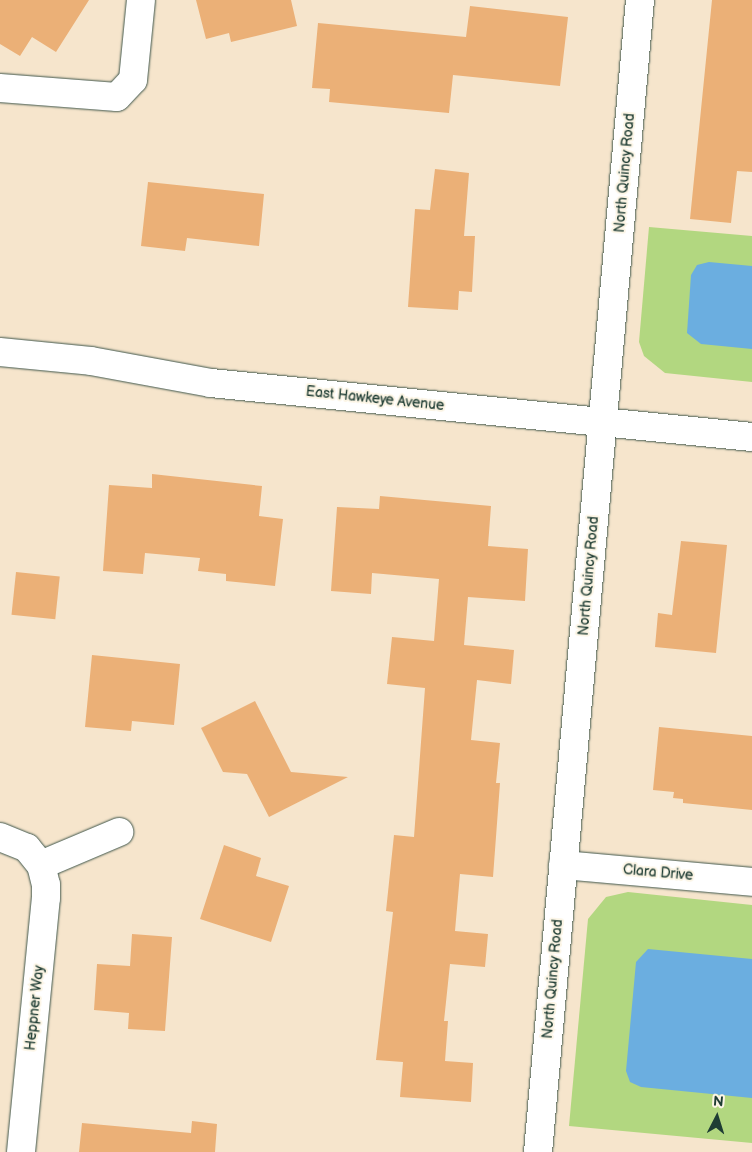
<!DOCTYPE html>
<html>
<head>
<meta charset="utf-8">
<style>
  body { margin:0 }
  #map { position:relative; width:752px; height:1152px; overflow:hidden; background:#f6e5cc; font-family:"Balsamiq Sans",sans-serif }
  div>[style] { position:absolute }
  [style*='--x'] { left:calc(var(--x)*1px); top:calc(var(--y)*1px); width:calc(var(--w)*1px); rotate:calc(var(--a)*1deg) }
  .green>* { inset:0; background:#b2d780 }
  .water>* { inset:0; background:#6baee0 }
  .building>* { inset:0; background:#ebb077; transform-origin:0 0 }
  .roads { filter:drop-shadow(0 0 1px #3f564b) drop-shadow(0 0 1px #3f564b) }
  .minor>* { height:28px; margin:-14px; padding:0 14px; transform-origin:14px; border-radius:14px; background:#fff }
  span { translate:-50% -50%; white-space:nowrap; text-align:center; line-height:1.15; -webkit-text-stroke:4px #fcf5e5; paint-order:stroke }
  .street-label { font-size:14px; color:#1f3d34 }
  .north { position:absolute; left:692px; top:1092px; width:50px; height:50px; -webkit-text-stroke:4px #fcf5e5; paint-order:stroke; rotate:5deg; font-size:14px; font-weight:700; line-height:20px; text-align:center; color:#1f3d34 }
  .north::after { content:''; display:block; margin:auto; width:18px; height:22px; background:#1f3d34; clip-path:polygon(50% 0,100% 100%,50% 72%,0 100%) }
</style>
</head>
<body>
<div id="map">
  <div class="green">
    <i style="clip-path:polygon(649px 227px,752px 236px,752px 382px,665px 373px,644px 356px,639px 342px)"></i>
    <i style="clip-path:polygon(628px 892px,752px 905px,752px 1143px,569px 1126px,588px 919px,606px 897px)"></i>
  </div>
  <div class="water">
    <i style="clip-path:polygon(709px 262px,752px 266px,752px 349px,701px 344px,687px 333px,691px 275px,697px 265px)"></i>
    <i style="clip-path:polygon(648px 949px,752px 959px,752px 1098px,641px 1087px,630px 1082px,626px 1071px,636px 962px)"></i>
  </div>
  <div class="building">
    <i style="clip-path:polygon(0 0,89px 0,56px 52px,32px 37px,20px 56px,0 44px)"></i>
    <i style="clip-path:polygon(196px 0,291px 0,297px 26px,231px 42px,229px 33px,206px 39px)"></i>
    <i style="clip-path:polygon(712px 0,752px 0,752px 172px,737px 171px,731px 223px,690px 219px)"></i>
    <i style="clip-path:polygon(470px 6px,568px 17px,560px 86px,453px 75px,449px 113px,329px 102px,330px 89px,312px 88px,318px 23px,466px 37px)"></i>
    <i style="clip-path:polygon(435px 169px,469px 173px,464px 236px,475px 236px,472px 292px,459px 291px,458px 310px,408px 307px,415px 209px,430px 210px)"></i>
    <i style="clip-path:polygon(148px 182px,264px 194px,259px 246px,187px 238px,185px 251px,141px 246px)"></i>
    <i style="clip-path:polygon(152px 474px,262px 486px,259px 516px,283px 519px,275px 586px,226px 581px,226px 574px,198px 571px,200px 558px,145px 553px,143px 574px,103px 571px,109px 485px,152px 488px)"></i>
    <i style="clip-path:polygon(380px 496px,491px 506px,488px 546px,528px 549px,525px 601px,468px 597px,464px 645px,514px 650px,511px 684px,477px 680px,471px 740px,500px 743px,496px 783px,500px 783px,493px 877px,460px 874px,455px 931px,488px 934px,485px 967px,450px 964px,444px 1021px,448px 1021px,445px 1061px,473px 1063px,471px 1102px,400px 1097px,403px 1062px,376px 1060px,393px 912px,386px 911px,394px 835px,414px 837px,425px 688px,387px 684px,392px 637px,434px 641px,439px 579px,372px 573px,371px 594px,331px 591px,337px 507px,379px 509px)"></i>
    <i style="clip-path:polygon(681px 541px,727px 545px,716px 653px,655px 647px,658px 613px,672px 615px)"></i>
    <i style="left:16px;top:572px;width:44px;height:43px;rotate:6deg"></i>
    <i style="clip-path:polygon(92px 655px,180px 664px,174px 725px,132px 721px,131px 731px,85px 727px)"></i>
    <i style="clip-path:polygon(255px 701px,291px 772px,348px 777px,269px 817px,247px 774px,223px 772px,201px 728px)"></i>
    <i style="clip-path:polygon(659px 727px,752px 736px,752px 810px,683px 803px,683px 799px,673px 798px,674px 792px,653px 790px)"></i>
    <i style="clip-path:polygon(224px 845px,261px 858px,256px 876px,289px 886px,271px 942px,200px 919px)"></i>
    <i style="clip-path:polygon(132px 934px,172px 937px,165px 1031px,128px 1029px,129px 1013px,94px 1010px,97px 964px,130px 966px)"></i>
    <i style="clip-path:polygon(192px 1121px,217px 1124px,215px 1152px,79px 1152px,82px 1123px,191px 1133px)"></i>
  </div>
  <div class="roads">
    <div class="minor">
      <i style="--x:0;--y:88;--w:117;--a:4.4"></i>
      <i style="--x:117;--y:97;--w:23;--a:-47"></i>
      <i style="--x:133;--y:80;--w:80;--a:-84.3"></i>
      <i style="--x:0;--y:352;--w:91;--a:5.6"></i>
      <i style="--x:91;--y:361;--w:122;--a:10.4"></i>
      <i style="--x:211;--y:383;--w:544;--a:5.7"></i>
      <i style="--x:0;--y:837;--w:29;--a:22"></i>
      <i style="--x:27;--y:848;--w:22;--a:51"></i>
      <i style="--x:41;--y:865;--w:85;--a:-22.9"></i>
      <i style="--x:563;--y:865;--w:190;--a:5.1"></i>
      <i style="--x:21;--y:1152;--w:255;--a:-84.4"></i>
      <i style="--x:46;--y:898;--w:13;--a:-90"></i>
      <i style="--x:46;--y:885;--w:21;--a:-104"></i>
      <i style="--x:538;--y:1152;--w:1157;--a:-84.94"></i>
    </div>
  </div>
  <div class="street-label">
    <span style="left:625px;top:173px;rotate:-85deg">North Quincy Road</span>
    <span style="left:375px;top:399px;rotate:6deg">East Hawkeye Avenue</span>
    <span style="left:589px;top:576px;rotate:-85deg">North Quincy Road</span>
    <span style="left:658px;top:873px;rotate:5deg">Clara Drive</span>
    <span style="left:553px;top:979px;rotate:-85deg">North Quincy Road</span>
    <span style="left:35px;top:1008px;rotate:-84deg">Heppner Way</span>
  </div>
  <div class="north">N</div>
</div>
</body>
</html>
